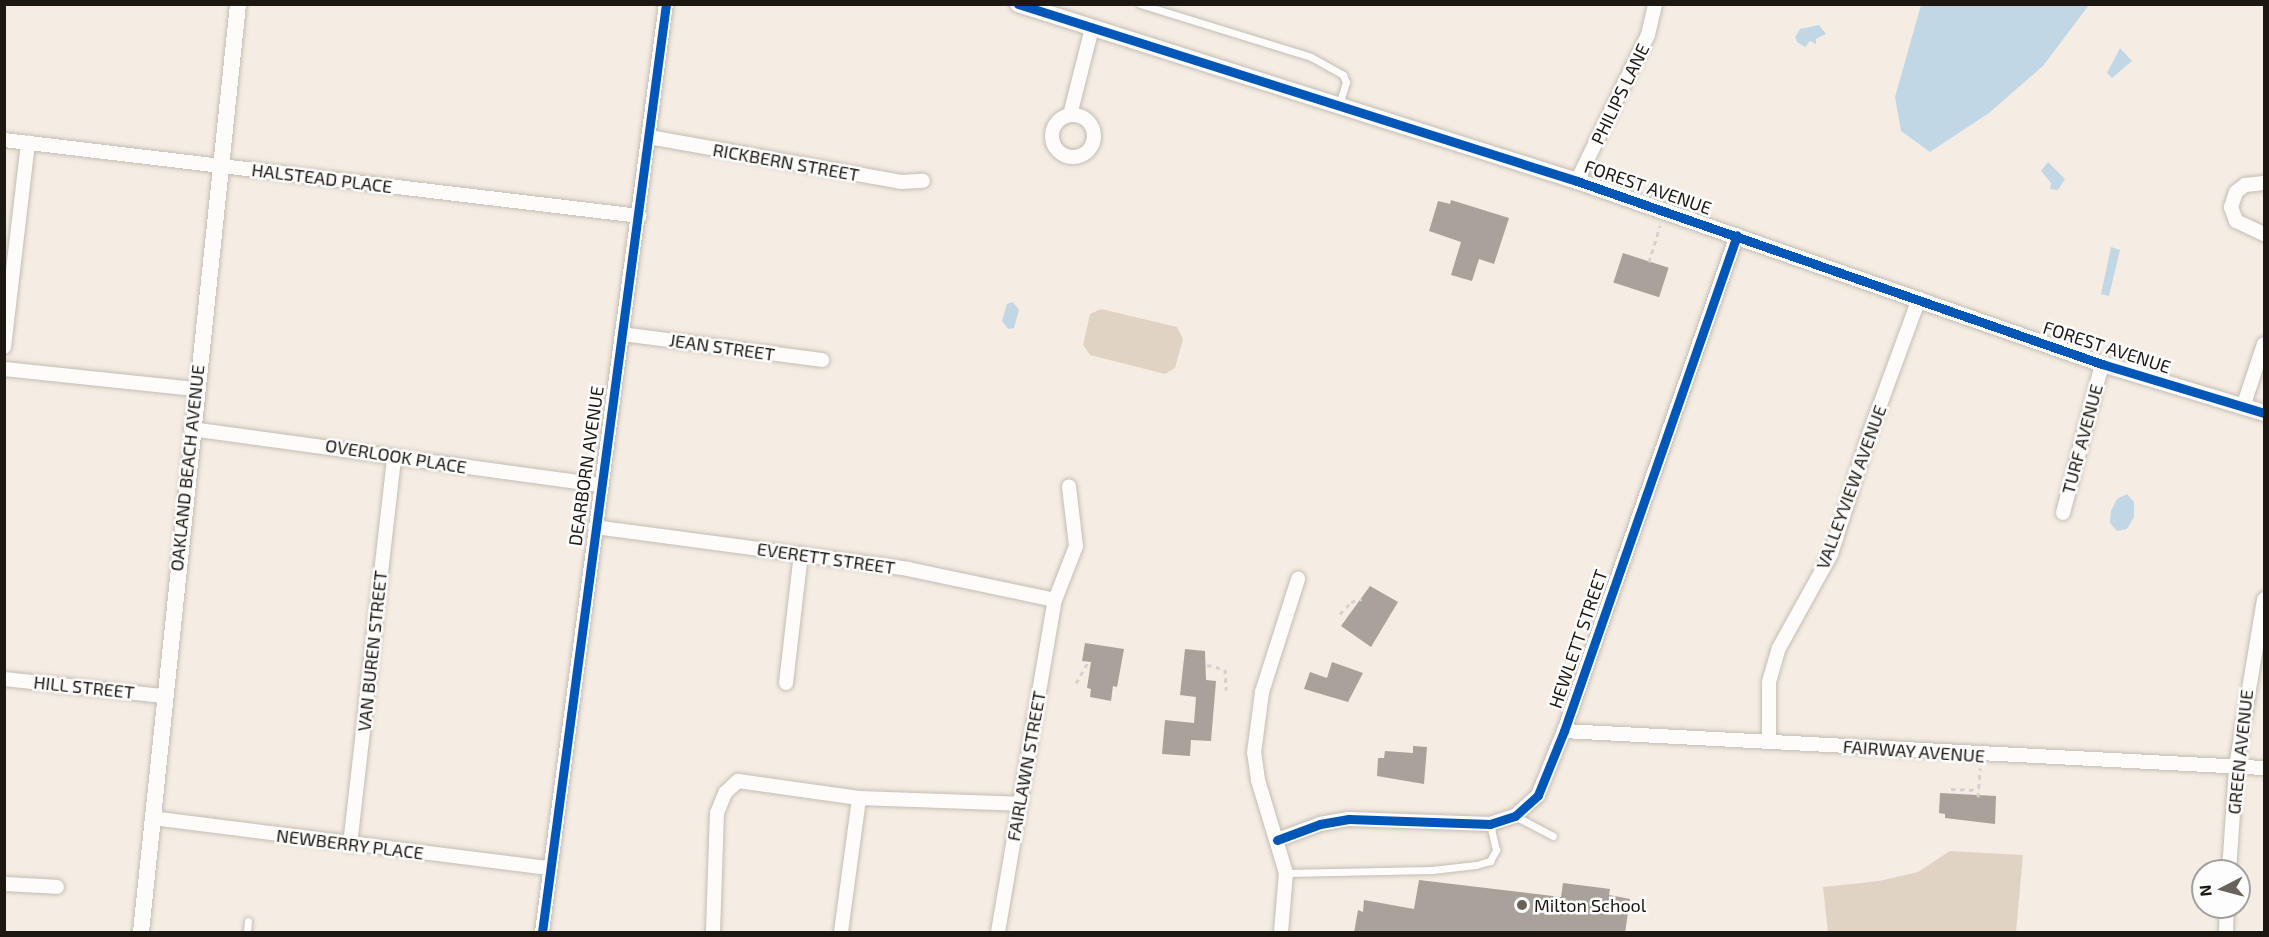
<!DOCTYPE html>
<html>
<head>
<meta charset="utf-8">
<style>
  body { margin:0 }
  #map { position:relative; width:2269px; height:937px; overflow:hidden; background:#f5ede3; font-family:"Exo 2",sans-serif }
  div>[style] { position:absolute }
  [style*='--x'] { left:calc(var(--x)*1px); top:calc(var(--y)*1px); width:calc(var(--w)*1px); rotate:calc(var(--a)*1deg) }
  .green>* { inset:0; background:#e0d3c4 }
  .water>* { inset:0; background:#c2d7e6 }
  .building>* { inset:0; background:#a8a29a; transform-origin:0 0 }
  .path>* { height:3px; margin-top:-1.5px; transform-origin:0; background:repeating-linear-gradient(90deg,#d4d1ce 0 4.5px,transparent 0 9px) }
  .roads { filter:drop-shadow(0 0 2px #c4bdb5) drop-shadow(0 0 2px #c4bdb5) }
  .service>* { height:7px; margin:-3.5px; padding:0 3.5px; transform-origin:3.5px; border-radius:3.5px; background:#fefcfb }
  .minor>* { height:14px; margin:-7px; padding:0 7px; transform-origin:7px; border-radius:7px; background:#fefcfb }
  .minor>.ring { margin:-7px; padding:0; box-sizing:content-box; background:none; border:14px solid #fefcfb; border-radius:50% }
  .tertiary>* { height:16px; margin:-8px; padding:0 8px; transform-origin:8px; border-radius:8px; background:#fefcfb }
  .cycleway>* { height:9px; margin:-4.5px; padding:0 4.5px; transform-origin:4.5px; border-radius:4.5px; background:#0057b8 }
  .dots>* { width:16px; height:16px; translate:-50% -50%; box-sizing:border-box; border:3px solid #fdfdfd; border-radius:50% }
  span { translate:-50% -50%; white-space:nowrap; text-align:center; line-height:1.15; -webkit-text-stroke:5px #fdfdfd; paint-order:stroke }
  .street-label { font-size:18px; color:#1c1710 }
  .poi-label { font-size:18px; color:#1c1710 }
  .left { translate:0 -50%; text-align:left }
  .frame { position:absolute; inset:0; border:6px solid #1c1710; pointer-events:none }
  .north { position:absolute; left:2191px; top:859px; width:60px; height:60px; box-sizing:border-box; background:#fdfdfd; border:2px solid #a3a19e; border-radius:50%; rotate:264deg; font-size:16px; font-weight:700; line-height:24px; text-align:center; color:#1c1710 }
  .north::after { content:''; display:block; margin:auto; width:21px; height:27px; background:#68625a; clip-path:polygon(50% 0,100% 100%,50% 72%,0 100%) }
</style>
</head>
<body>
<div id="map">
  <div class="green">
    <i style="clip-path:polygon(1101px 309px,1177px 327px,1183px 339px,1175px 368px,1165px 374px,1090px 355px,1083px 345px,1090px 314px)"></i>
    <i style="clip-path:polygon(1950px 851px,2023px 855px,2016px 932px,1828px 932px,1823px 887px,1879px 881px,1918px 872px)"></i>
  </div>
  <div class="water">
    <i style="clip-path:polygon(1921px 5px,1921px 4px,2089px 5px,2043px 66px,1989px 113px,1930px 152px,1901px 131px,1895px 97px)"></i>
    <i style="clip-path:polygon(1819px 25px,1826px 34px,1816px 39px,1816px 44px,1810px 41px,1805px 47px,1797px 42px,1795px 37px,1800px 29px)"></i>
    <i style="clip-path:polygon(2120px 48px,2132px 61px,2112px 78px,2107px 73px)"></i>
    <i style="clip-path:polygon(2048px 162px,2065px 179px,2058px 190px,2050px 189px,2051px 183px,2041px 171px)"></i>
    <i style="clip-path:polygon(2111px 247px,2120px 250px,2109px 296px,2101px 294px)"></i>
    <i style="clip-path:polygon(1013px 302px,1019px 310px,1014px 328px,1008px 329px,1002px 321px,1007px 304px)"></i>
    <i style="clip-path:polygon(2127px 494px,2134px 502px,2134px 517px,2127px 529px,2117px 531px,2110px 523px,2111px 511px,2117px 499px)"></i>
  </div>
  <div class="building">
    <i style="clip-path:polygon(1451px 200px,1509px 218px,1494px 264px,1479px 259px,1472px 281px,1451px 275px,1461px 242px,1429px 231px,1438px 201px,1450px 204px)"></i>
    <i style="left:1623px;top:253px;width:48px;height:31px;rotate:18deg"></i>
    <i style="clip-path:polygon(1370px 586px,1398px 602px,1371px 647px,1341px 626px)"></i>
    <i style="clip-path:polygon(1085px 643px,1124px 649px,1117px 687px,1113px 686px,1111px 701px,1090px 697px,1091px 689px,1087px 688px,1091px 662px,1082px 661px)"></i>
    <i style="clip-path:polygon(1185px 649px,1205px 651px,1206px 680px,1216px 681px,1211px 741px,1191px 740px,1190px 756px,1162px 754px,1165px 720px,1194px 723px,1196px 697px,1180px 695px)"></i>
    <i style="clip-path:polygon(1332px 662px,1363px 673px,1348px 702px,1304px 689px,1310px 672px,1327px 678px)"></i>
    <i style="clip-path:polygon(1413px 746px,1427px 747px,1424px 784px,1377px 776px,1378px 758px,1384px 758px,1385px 751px,1413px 753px)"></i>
    <i style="clip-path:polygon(1940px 793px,1996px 796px,1995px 824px,1945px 818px,1945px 814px,1939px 813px)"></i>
    <i style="clip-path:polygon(1419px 880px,1561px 897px,1563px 883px,1610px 889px,1609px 895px,1630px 899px,1625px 933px,1354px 933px,1358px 910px,1363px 912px,1364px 900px,1414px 909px)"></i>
  </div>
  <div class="path">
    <i style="--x:1649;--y:262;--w:38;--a:-73"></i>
    <i style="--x:1340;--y:614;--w:16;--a:-47"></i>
    <i style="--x:1351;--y:602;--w:11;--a:-15"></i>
    <i style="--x:1207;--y:665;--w:18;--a:13"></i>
    <i style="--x:1225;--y:669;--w:21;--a:87"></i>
    <i style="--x:1076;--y:683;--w:24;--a:-60"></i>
    <i style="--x:1951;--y:789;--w:27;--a:2"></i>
    <i style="--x:1978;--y:797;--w:29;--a:-86"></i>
  </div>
  <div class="roads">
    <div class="service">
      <i style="--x:1140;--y:4;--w:179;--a:17.2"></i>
      <i style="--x:1311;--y:57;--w:37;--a:29"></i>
      <i style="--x:1343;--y:75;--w:8;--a:67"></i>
      <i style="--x:1346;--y:82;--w:24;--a:107"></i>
      <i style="--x:1515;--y:816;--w:43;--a:27.8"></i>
      <i style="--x:1286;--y:873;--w:146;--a:-1.2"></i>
      <i style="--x:1432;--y:870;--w:44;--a:-6.5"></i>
      <i style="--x:1476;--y:865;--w:15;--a:-16"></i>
      <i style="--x:1490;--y:861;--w:13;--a:-61"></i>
      <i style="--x:1496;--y:850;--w:27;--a:-103"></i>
      <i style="--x:247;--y:932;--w:11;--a:-85"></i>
    </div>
    <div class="minor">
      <i class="ring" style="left:1052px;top:115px;width:28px;height:28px"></i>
      <i style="--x:1070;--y:115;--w:90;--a:-75.8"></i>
      <i style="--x:649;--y:137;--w:256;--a:10.1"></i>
      <i style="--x:901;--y:182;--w:22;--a:-3"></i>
      <i style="--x:4;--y:140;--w:640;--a:6.82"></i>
      <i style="--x:1577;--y:181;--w:162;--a:-64.1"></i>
      <i style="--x:1648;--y:35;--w:32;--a:-77"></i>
      <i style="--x:2264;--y:183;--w:19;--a:174"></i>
      <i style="--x:2245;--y:185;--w:11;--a:142"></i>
      <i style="--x:2236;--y:192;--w:16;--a:108"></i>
      <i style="--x:2231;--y:207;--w:15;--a:70"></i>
      <i style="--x:2236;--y:221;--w:31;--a:25"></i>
      <i style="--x:622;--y:334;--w:202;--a:7.4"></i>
      <i style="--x:4;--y:347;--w:206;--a:-83.3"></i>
      <i style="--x:4;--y:369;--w:192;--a:6"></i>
      <i style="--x:2243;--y:407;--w:66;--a:-71.6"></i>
      <i style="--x:191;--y:429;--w:413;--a:7.8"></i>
      <i style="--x:2063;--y:513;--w:154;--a:-75.3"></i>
      <i style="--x:595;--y:527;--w:316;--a:7.6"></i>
      <i style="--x:908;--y:569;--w:150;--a:11.9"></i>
      <i style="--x:4;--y:679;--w:161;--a:6.1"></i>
      <i style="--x:786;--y:683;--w:130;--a:-83.4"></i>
      <i style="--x:1564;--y:731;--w:701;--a:3.03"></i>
      <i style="--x:1769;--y:742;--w:60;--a:-90"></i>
      <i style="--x:1769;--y:682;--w:35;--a:-74"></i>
      <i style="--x:1779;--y:648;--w:107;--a:-61"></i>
      <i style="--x:1831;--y:554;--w:128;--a:-72.3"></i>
      <i style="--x:1870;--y:432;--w:142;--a:-69.8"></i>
      <i style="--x:152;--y:818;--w:399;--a:7.2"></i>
      <i style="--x:1277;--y:840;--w:46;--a:-20.4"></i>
      <i style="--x:1320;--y:824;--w:29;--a:-10"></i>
      <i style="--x:1349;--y:819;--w:141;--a:2"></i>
      <i style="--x:1490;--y:824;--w:26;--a:-18"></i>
      <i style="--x:1515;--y:816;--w:31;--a:-42"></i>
      <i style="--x:1538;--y:795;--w:69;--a:-67.9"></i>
      <i style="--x:1564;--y:731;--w:525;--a:-70.77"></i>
      <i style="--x:350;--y:845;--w:390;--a:-83.5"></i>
      <i style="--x:2229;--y:871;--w:104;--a:-86.1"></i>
      <i style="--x:2236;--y:767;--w:170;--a:-80.5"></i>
      <i style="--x:4;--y:884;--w:53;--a:3.2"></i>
      <i style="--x:542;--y:932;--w:936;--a:-82.39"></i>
      <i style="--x:713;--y:932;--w:119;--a:-88.1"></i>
      <i style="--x:717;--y:813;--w:22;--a:-68"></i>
      <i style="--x:725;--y:793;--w:18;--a:-43"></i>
      <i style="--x:738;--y:781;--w:122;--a:8"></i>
      <i style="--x:859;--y:798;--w:160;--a:2.1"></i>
      <i style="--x:841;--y:932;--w:135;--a:-82.3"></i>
      <i style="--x:998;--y:932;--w:337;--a:-80.3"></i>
      <i style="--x:1055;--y:600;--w:58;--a:-68.7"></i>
      <i style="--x:1076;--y:546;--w:60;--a:-96.7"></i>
      <i style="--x:1281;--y:932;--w:59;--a:-85.2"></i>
      <i style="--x:1286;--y:873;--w:97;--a:-106.8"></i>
      <i style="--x:1258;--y:780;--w:27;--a:-98"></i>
      <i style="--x:1254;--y:753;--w:62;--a:-82.5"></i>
      <i style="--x:1262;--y:692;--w:119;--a:-72.3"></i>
      <i style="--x:2226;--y:932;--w:25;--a:-88"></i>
    </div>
    <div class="tertiary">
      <i style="--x:1018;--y:4;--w:586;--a:17.57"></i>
      <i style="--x:1577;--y:181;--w:556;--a:19.22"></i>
      <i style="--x:2102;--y:364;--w:169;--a:16.8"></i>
      <i style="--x:141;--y:932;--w:933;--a:-84.03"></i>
    </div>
  </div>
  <div class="cycleway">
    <i style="--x:1018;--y:4;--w:586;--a:17.57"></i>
    <i style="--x:1577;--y:181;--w:556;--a:19.22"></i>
    <i style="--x:2102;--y:364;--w:169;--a:16.8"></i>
    <i style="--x:1277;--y:840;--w:46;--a:-20.4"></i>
    <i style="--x:1320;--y:824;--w:29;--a:-10"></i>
    <i style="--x:1349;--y:819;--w:141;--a:2"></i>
    <i style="--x:1490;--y:824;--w:26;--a:-18"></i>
    <i style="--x:1515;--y:816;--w:31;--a:-42"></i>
    <i style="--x:1538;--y:795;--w:69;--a:-67.9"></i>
    <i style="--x:1564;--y:731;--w:525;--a:-70.77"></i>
    <i style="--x:542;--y:932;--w:936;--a:-82.39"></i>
  </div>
  <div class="dots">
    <i style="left:1522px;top:905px;background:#68625a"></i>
  </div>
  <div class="street-label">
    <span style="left:1620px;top:94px;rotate:-64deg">PHILIPS LANE</span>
    <span style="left:786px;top:162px;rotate:10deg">RICKBERN STREET</span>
    <span style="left:322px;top:178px;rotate:7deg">HALSTEAD PLACE</span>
    <span style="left:1648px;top:187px;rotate:19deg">FOREST AVENUE</span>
    <span style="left:722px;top:347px;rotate:8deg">JEAN STREET</span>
    <span style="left:2107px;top:347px;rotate:18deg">FOREST AVENUE</span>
    <span style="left:2082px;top:439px;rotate:-75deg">TURF AVENUE</span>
    <span style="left:396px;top:456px;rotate:9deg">OVERLOOK PLACE</span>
    <span style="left:586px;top:466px;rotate:-82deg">DEARBORN AVENUE</span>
    <span style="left:187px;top:468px;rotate:-84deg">OAKLAND BEACH AVENUE</span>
    <span style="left:1851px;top:487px;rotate:-70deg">VALLEYVIEW AVENUE</span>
    <span style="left:826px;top:558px;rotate:8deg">EVERETT STREET</span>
    <span style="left:1578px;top:639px;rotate:-71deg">HEWLETT STREET</span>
    <span style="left:372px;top:651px;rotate:-84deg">VAN BUREN STREET</span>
    <span style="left:84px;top:687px;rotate:6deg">HILL STREET</span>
    <span style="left:1914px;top:751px;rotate:4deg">FAIRWAY AVENUE</span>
    <span style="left:2240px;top:752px;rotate:-84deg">GREEN AVENUE</span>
    <span style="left:1026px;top:766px;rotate:-80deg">FAIRLAWN STREET</span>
    <span style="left:350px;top:844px;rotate:7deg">NEWBERRY PLACE</span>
  </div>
  <div class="poi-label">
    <span class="left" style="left:1534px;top:905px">Milton School</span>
  </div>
  <div class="frame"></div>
  <div class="north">N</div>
</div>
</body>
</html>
